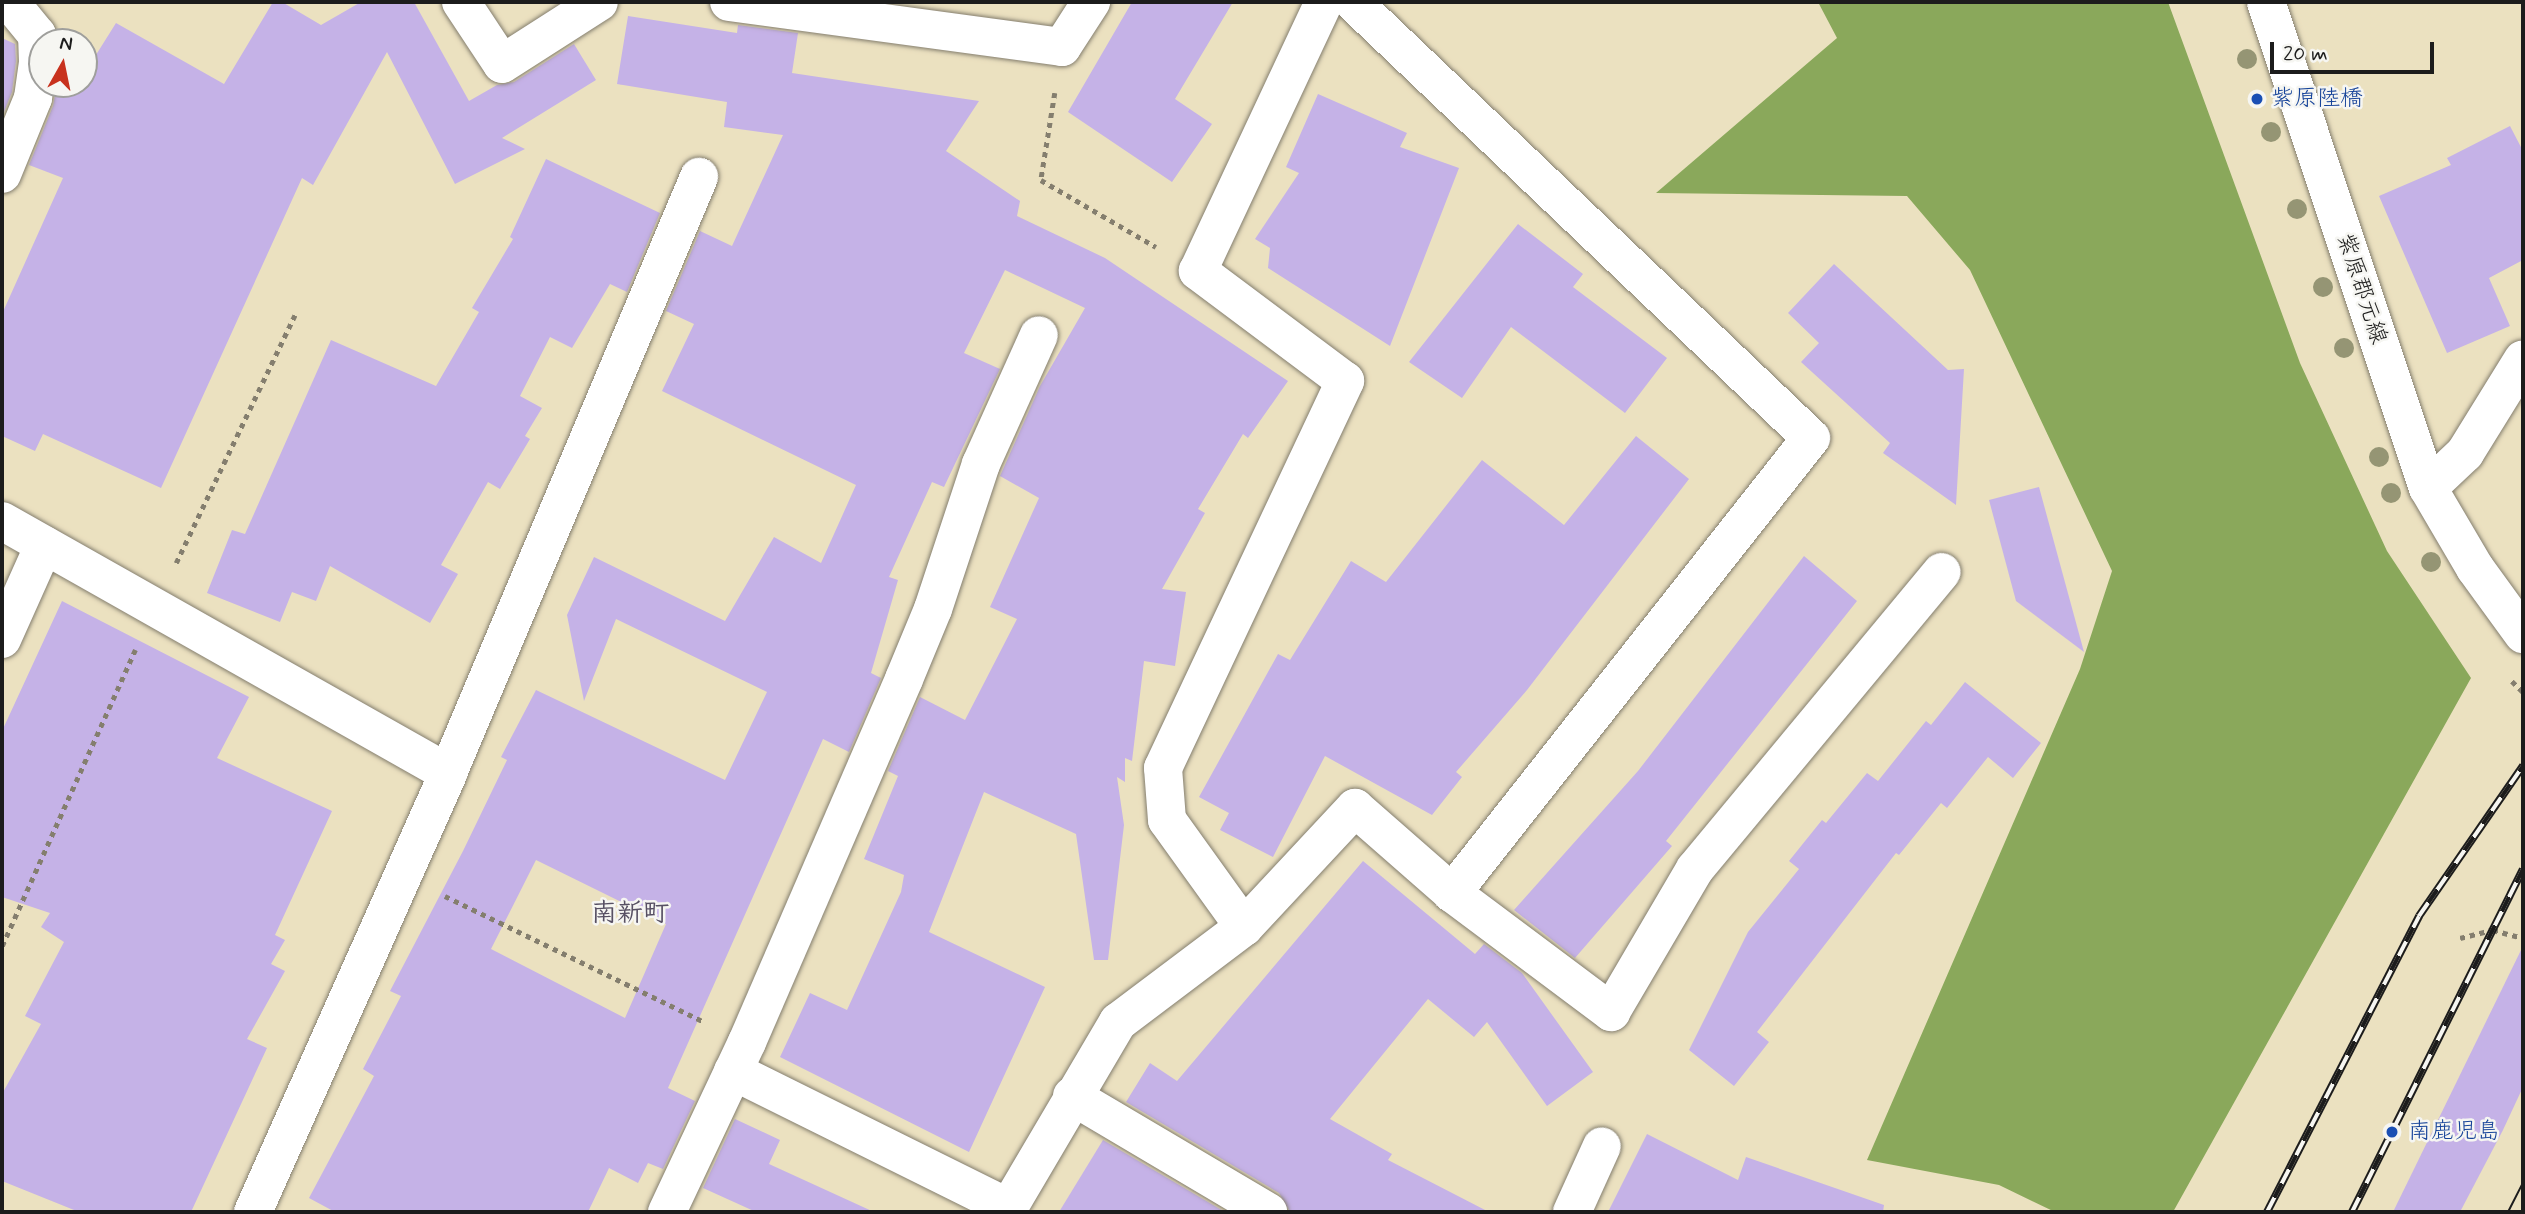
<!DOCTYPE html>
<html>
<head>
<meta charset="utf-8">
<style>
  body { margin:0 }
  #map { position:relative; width:2525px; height:1214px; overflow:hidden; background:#ebe1c0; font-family:Mynerve,"Klee One",sans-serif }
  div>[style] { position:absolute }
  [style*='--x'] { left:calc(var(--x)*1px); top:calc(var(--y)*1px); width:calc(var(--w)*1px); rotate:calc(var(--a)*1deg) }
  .forest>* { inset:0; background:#8aa85b }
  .building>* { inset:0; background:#c5b2e7 }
  .path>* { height:4.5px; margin-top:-2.25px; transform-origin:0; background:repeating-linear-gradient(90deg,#847e6e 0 5px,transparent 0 10px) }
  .roads { filter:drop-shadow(0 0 2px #847e6e) drop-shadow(0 0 2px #847e6e) }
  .minor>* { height:38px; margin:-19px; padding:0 19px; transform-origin:19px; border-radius:19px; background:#fff }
  .tram>* { height:2px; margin:-1px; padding:0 1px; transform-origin:1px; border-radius:1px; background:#1c1c1c }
  .rail>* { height:8px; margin-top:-4px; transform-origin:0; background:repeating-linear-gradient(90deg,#f6f6f2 0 16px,#1c1c1c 0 32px); box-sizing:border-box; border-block:2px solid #1c1c1c }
  .trees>* { width:20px; height:20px; margin:-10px; border-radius:50%; background:#959574 }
  .dots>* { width:19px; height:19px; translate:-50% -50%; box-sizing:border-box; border:4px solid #f6f6f2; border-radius:50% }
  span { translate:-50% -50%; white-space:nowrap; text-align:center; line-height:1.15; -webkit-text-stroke:5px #f6f6f2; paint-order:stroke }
  .transit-label { font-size:23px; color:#164399 }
  .left { translate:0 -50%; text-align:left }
  .street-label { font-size:23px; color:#1c1c1c }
  .quarter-label { font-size:26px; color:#575063; font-weight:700 }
  .frame { position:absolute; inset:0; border:4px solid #1c1c1c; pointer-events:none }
  .north { position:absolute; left:28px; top:28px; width:70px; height:70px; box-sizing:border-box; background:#f6f6f2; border:2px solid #9f9f9c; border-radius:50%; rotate:9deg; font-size:19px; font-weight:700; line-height:28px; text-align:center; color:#1c1c1c }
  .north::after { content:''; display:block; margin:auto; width:24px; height:32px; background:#c8321e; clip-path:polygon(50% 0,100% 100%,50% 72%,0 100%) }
  .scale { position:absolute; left:2270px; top:42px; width:164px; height:32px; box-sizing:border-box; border:4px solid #1c1c1c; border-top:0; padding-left:9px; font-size:21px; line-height:24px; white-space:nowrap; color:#1c1c1c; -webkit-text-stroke:5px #f6f6f2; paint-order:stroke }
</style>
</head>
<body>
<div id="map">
  <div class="forest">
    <i style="clip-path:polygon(1818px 2px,2168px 2px,2300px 363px,2387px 551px,2471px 678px,2173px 1212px,2055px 1212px,1999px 1185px,1867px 1160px,2080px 669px,2112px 571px,1970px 270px,1907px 196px,1656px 193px,1837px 38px)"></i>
  </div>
  <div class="building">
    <i style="clip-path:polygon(273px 2px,282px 2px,321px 25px,361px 2px,414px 2px,469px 101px,497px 85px,514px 82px,574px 44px,596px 80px,502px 138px,525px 149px,455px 184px,387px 52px,313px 185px,302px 178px,161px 488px,43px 434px,35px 451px,2px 436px,2px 314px,63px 178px,29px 165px,53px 106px,57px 84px,84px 84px,84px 74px,116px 23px,224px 84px)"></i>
    <i style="clip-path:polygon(1132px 2px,1233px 2px,1175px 99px,1212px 124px,1172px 182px,1068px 112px)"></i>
    <i style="clip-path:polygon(evenodd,628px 16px,737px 33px,738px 25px,798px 33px,792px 73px,979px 101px,946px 151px,1020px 201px,1017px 216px,1105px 258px,1288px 381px,1248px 438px,1243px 434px,1198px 509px,1205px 513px,1162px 589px,1186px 592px,1175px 666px,1144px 661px,1132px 761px,1125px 758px,1125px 782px,1117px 777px,1124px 825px,1108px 960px,1094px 960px,1076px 834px,984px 792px,929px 932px,1045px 987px,969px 1152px,780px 1057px,810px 993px,847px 1010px,901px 892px,904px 875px,864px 859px,898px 776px,888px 771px,920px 697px,965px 720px,1017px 619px,990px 607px,1039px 498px,1000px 476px,1040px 386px,1085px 308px,1005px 270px,964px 353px,1000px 369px,944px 487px,932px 482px,889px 577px,898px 580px,871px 673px,881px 678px,849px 752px,823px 739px,668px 1088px,695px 1101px,663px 1169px,648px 1163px,638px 1183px,609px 1168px,588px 1212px,335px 1212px,309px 1198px,374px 1076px,363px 1069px,401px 996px,390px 991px,463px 851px,507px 760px,501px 757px,536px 690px,725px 780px,767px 692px,616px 619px,584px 701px,567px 615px,594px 557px,725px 621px,774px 537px,821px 563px,856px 485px,662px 391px,694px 324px,666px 311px,700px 231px,732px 246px,783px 135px,724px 127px,727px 102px,617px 84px,628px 16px,536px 860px,666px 924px,625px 1018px,491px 949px,536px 860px)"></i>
    <i style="clip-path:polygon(2px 38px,15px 44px,16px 61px,12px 92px,2px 117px)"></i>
    <i style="clip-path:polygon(1318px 94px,1407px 133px,1400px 147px,1459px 168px,1390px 346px,1268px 268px,1270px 248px,1255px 239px,1299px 173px,1286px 167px)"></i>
    <i style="clip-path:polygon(2510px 126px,2523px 151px,2523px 260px,2489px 278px,2510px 326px,2447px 353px,2379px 196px,2451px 165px,2447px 158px)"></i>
    <i style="clip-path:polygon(546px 159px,660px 213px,627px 292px,610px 284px,572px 348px,550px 337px,520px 396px,542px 408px,525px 436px,530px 439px,500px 489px,488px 482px,441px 565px,458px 574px,430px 623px,330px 566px,316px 601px,292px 592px,280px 622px,207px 593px,232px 530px,245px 534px,331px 340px,436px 386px,479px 312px,472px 308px,513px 239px,510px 237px)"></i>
    <i style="clip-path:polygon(1518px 224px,1583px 274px,1573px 287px,1667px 358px,1625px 413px,1511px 327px,1462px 398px,1409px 362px)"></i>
    <i style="clip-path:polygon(1834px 264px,1948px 370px,1964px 369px,1956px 505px,1883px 453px,1890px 443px,1801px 362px,1819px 343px,1788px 313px)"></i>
    <i style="clip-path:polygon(1636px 436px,1689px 479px,1527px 690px,1456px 772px,1462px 777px,1432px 815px,1325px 756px,1273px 857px,1220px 830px,1229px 813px,1199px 797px,1278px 654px,1290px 660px,1351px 561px,1386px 582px,1482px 460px,1564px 525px)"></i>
    <i style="clip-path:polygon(2039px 487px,2084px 652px,2016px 601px,1989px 500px)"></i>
    <i style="clip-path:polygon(1804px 556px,1857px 601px,1666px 841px,1672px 846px,1575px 958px,1514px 910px,1638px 771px)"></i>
    <i style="clip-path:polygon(62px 601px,249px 697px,217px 758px,332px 811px,275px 935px,285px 940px,271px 964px,285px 971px,247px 1039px,267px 1048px,191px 1212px,79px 1212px,2px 1181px,2px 1094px,41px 1024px,25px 1016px,64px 942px,41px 927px,50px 913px,2px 897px,2px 731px)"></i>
    <i style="clip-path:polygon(1965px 682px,2041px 743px,2013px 778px,1988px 757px,1947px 808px,1941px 803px,1899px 855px,1896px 853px,1757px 1032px,1769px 1042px,1734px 1086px,1689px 1050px,1748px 932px,1799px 869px,1789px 861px,1822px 820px,1826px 823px,1867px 773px,1878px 781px,1926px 721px,1931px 725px)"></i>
    <i style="clip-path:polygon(1363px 861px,1475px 954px,1484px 944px,1522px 973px,1593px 1072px,1547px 1106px,1487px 1022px,1474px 1037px,1428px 999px,1330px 1119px,1392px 1154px,1388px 1160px,1489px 1212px,1290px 1212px,1279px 1193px,1126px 1102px,1150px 1063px,1177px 1081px)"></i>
    <i style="clip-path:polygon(2523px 946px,2523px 1087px,2503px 1130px,2460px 1212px,2393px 1212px)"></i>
    <i style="clip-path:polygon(735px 1119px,780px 1140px,769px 1164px,874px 1212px,756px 1212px,703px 1188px)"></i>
    <i style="clip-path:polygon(1647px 1134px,1738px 1180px,1746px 1157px,1884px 1205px,1883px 1212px,1608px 1212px)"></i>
    <i style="clip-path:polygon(1103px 1140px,1225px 1212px,1059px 1212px)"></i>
  </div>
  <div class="path">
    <i style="--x:1055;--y:93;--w:88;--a:99.1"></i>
    <i style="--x:1041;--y:180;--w:133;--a:30.2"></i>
    <i style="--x:176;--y:563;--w:275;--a:-64.4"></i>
    <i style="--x:2512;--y:681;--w:16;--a:45"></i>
    <i style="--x:445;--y:896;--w:289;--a:25.9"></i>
    <i style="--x:2460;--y:938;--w:34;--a:-14"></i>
    <i style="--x:2493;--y:930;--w:31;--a:15"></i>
    <i style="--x:2;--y:946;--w:325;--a:-65.8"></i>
  </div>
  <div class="roads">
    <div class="minor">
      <i style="--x:461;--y:2;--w:74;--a:56.5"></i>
      <i style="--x:502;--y:64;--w:115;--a:-32.6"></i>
      <i style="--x:729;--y:2;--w:336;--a:7.7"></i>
      <i style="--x:1062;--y:47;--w:54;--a:-57.2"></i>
      <i style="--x:1353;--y:2;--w:632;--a:43.59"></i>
      <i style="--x:1811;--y:438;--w:580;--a:128.27"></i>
      <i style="--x:1452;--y:893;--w:199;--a:36.8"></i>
      <i style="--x:1611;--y:1012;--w:166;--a:-59.6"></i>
      <i style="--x:1695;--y:869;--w:386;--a:-50.3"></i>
      <i style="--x:2266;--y:2;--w:512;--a:71.57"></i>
      <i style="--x:2428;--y:488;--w:93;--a:59.6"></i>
      <i style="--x:2475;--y:568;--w:82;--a:54"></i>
      <i style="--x:2;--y:174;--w:82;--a:-67.8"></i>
      <i style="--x:33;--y:98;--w:36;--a:-82"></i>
      <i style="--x:38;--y:62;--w:27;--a:-92"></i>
      <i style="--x:37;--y:35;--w:43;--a:-129.3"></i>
      <i style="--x:2428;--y:488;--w:51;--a:-43.4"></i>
      <i style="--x:2465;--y:453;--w:110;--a:-58.3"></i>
      <i style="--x:2;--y:521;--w:512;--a:29.47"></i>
      <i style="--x:2;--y:639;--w:103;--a:-65.9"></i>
      <i style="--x:1244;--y:927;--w:163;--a:-47"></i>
      <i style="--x:1355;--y:808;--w:129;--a:41.2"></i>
      <i style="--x:733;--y:1071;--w:306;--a:26.4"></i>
      <i style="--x:1072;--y:1096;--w:228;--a:30.6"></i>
      <i style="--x:253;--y:1212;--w:480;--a:-66"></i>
      <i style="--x:448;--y:773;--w:647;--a:-67.16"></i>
      <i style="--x:667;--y:1212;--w:188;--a:-64.8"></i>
      <i style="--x:747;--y:1042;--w:395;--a:-66.6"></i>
      <i style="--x:904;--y:679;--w:76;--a:-67.5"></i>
      <i style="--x:933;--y:609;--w:153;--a:-71.7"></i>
      <i style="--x:981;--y:464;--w:141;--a:-65.8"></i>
      <i style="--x:1006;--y:1212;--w:221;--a:-59.5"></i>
      <i style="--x:1118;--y:1022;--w:158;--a:-37"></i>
      <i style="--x:1244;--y:927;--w:132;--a:-125.7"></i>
      <i style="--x:1167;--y:820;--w:52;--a:-94.4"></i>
      <i style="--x:1163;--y:768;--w:428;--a:-64.8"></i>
      <i style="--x:1345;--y:381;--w:184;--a:-143.2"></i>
      <i style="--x:1198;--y:271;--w:297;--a:-64.9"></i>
      <i style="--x:1572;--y:1212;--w:72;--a:-65.6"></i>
    </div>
  </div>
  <div class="tram">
    <i style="--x:2508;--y:1212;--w:33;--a:-63"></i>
  </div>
  <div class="rail">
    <i style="--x:2267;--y:1212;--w:333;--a:-62.8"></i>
    <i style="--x:2419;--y:916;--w:183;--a:-55.3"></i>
    <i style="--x:2352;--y:1212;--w:383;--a:-63.5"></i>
  </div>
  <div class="trees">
    <i style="left:2247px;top:59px"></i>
    <i style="left:2271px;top:132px"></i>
    <i style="left:2297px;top:209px"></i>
    <i style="left:2323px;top:287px"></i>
    <i style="left:2344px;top:348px"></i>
    <i style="left:2379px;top:457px"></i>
    <i style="left:2391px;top:493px"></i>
    <i style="left:2431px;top:562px"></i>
  </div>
  <div class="dots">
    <i style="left:2257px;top:99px;background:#1a4fb4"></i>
    <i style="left:2392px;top:1132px;background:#1a4fb4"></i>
  </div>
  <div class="transit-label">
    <span class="left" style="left:2271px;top:99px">紫原陸橋</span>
    <span class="left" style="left:2408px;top:1132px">南鹿児島</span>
  </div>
  <div class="street-label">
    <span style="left:2361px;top:289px;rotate:72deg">紫原郡元線</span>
  </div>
  <div class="quarter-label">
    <span style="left:630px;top:915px">南新町</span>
  </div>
  <div class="frame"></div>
  <div class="north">N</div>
  <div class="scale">20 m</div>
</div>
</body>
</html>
